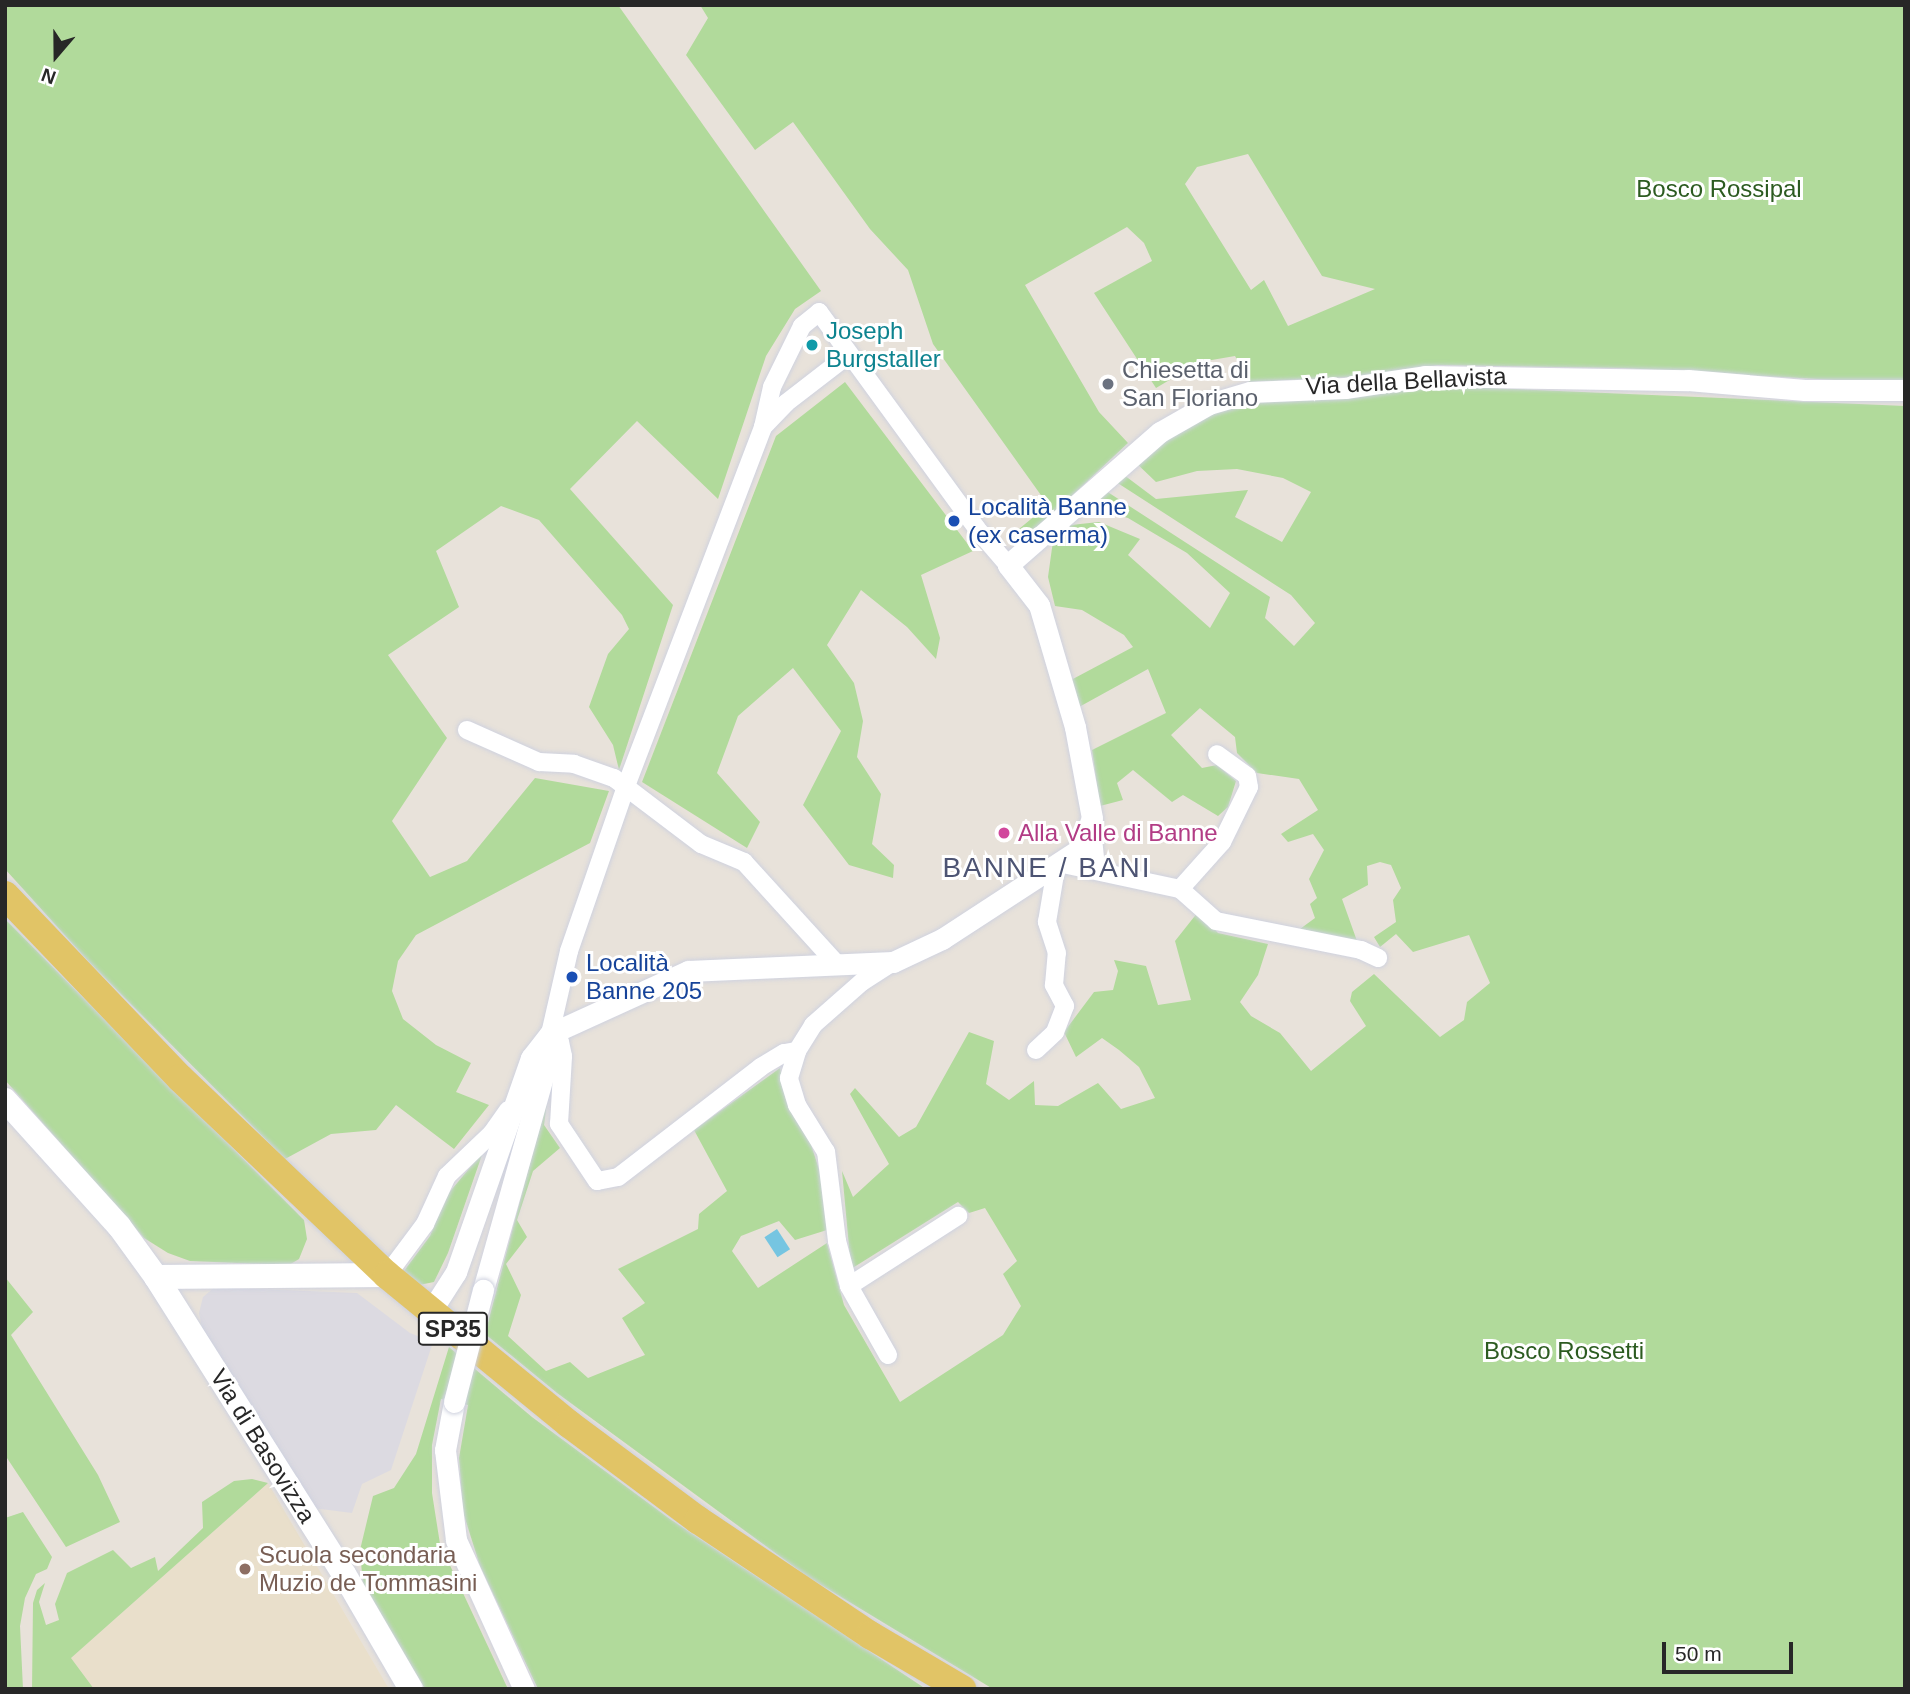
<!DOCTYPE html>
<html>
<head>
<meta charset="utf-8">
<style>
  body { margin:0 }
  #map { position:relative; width:1910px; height:1694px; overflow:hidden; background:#e8e2da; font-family:Arial,sans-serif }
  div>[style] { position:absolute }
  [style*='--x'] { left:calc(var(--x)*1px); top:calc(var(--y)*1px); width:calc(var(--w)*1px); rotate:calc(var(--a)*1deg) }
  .industrial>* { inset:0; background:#dcdae1 }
  .education>* { inset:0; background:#e9dfcb }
  .green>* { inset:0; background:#b1da9b }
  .water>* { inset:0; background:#76c5e1; transform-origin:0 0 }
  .roads { filter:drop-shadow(0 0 2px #cfd2df) drop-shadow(0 0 2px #cfd2df) }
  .minor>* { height:18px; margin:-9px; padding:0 9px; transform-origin:9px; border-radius:9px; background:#fff }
  .tertiary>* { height:21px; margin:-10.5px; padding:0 10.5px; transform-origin:10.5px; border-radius:10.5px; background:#fff }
  .secondary>* { height:24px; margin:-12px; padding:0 12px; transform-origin:12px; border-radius:12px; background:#fff }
  .primary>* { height:28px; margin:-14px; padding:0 14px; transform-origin:14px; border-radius:14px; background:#e1c466 }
  .bridges { filter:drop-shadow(0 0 2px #cfd2df) drop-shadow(0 0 2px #cfd2df) }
  .tertiary-bridge>* { height:21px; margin:-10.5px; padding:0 10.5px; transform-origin:10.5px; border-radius:10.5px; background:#fff }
  .dots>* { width:19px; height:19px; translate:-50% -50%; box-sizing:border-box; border:4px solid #fff; border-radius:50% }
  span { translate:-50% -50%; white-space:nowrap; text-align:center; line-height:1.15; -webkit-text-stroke:6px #fff; paint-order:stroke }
  .shield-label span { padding:2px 5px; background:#fff; border:2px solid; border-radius:5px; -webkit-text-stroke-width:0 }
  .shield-label { font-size:23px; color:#272727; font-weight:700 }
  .park-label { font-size:24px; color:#2c5b20 }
  .culture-label { font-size:24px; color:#0d838f }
  .left { translate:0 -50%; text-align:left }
  .worship-label { font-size:24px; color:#5b616d }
  .street-label { font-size:24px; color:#272727 }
  .transit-label { font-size:24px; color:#164399 }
  .hotel-label { font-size:24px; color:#b23c85 }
  .education-label { font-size:24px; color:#785e54 }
  .quarter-label { font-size:28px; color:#4d5473; letter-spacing:2px }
  .frame { position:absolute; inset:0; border:7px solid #272727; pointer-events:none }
  .north { position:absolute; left:21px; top:21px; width:70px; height:70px; -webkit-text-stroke:5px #fff; paint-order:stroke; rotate:200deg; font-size:19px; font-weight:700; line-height:28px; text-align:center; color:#272727 }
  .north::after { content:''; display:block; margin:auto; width:24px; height:32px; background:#272727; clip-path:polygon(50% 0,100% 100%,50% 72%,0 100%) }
  .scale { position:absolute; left:1662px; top:1642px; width:131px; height:32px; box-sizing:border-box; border:4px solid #272727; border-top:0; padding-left:9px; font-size:21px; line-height:24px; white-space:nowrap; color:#272727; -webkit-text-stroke:5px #fff; paint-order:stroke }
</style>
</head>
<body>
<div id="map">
  <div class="industrial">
    <i style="clip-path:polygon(215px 1287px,357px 1293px,410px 1333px,433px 1342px,391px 1470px,362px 1484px,352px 1513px,313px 1508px,203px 1333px,199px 1313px,203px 1297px)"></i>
  </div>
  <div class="education">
    <i style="clip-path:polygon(268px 1483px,389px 1689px,94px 1689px,71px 1658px)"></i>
  </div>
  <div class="green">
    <i style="clip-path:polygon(5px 5px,618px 5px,821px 291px,795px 309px,766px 356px,718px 499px,637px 421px,570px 489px,673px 605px,619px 770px,613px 745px,589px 707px,608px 654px,629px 629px,622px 615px,539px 520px,501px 506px,436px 551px,459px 607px,388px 655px,447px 738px,392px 821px,430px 877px,467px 861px,535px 778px,609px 791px,590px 843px,416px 935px,398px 961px,392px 991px,403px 1019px,436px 1045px,471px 1063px,456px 1092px,489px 1105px,454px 1149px,396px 1105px,376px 1130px,331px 1134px,285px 1159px,89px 962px,5px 869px)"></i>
    <i style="clip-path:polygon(evenodd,700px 5px,1905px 5px,1905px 384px,1622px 368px,1437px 365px,1371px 376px,1249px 382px,1235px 356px,1200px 362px,1156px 388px,1094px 293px,1152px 261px,1144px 243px,1127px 227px,1025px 285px,1099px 412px,1128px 443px,1029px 536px,1019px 529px,1048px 505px,933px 344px,908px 270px,870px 229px,793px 122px,755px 150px,686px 55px,708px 18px,700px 5px,1248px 154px,1322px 276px,1375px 289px,1288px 326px,1264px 280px,1251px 290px,1185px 184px,1197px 167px,1248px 154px)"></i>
    <i style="clip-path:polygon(845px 382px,973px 551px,921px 575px,940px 638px,936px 659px,907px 627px,861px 590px,827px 645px,854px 683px,863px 721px,857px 757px,881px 794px,872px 844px,894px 865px,893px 878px,849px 865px,803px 805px,841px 731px,793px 668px,738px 716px,717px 773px,760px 822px,747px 848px,642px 782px,776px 436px)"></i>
    <i style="clip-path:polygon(1466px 387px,1905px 406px,1905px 1689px,993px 1689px,808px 1577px,557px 1393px,485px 1334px,548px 1094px,544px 1125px,560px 1148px,533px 1171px,517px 1220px,527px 1237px,506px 1264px,521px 1295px,508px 1336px,546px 1371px,570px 1362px,588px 1378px,645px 1355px,622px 1318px,645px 1303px,618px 1269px,698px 1229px,699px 1214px,727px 1191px,694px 1130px,780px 1068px,786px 1099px,808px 1135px,824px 1185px,827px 1230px,795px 1240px,779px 1221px,741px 1236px,732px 1251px,758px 1288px,827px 1243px,844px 1305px,900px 1402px,1003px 1335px,1021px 1306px,1003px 1274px,1017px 1261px,985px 1208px,969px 1213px,958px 1202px,851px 1269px,842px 1171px,853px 1197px,889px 1164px,850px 1094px,855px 1088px,899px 1137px,916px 1127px,969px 1032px,994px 1041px,986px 1084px,1009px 1100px,1034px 1081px,1035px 1105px,1058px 1106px,1098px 1083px,1121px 1109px,1155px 1098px,1139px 1067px,1119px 1050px,1102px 1038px,1076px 1057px,1064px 1032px,1094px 992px,1113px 990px,1118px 971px,1114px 960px,1146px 966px,1158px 1005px,1191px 1000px,1175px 941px,1198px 912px,1218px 933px,1268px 944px,1258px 975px,1240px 1002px,1251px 1016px,1280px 1033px,1311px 1071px,1366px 1026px,1350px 1001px,1352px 992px,1374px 974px,1440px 1037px,1464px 1020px,1467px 1002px,1490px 983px,1469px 935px,1413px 952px,1396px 934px,1380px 947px,1374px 937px,1396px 922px,1393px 900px,1401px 888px,1391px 865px,1380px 862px,1367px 866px,1368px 885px,1342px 899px,1357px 941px,1300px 929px,1315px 918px,1310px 904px,1317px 898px,1309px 879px,1324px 850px,1313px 834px,1288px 842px,1281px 834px,1318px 810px,1299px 779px,1257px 773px,1237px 753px,1235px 737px,1200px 708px,1171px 735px,1202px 768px,1217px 765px,1236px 781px,1228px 807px,1218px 816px,1183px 795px,1172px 802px,1133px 770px,1117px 783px,1123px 800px,1100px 806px,1092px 750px,1166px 713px,1148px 669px,1079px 707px,1071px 680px,1133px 647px,1124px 635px,1082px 610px,1055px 606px,1048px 577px,1053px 541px,1071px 525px,1099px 522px,1140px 539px,1128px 555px,1210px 628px,1230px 593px,1187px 553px,1128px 518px,1083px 505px,1103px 489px,1270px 597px,1265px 618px,1294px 646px,1315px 623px,1291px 595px,1113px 480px,1124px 475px,1156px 499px,1248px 490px,1235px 517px,1282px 542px,1311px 492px,1283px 478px,1237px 469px,1197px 471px,1156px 482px,1132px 459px,1208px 412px,1262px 393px,1351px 394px)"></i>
    <i style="clip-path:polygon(5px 919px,304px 1220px,307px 1239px,299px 1259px,289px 1265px,190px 1261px,168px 1253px,144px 1238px,5px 1080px)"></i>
    <i style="clip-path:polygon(483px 1152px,448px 1253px,434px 1282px,419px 1285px,404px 1271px,430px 1236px,447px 1195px)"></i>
    <i style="clip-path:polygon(5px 1277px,33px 1312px,11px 1335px,98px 1475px,120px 1522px,66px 1547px,5px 1455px)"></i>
    <i style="clip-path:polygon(449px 1347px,532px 1417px,670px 1519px,926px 1689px,538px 1689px,480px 1566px,463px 1512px,459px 1458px,468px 1405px,441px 1399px,432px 1445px,432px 1493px,440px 1544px,508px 1689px,425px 1689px,363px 1586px,360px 1550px,373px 1496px,394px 1488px,416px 1454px)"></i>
    <i style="clip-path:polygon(252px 1479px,268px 1483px,71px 1658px,94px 1689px,32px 1689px,33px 1603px,37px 1590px,45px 1583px,39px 1602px,46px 1625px,59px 1620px,55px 1604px,67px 1573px,113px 1550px,131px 1568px,155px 1557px,158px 1571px,203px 1528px,202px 1502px,234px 1481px)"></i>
    <i style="clip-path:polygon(23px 1512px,52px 1557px,47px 1569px,36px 1574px,25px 1598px,20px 1626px,23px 1689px,5px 1689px,5px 1518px)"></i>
  </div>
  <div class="water">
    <i style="left:777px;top:1229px;width:24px;height:15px;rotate:57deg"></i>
  </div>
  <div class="roads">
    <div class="minor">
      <i style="--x:763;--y:427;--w:33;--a:-46"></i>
      <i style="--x:786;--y:403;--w:78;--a:-37.7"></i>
      <i style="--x:467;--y:730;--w:79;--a:24"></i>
      <i style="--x:539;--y:762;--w:35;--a:3"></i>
      <i style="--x:574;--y:764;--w:42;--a:19.3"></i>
      <i style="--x:614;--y:778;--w:109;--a:37.2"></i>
      <i style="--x:701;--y:844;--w:47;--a:22.7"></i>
      <i style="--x:744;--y:862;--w:134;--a:47.7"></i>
      <i style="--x:1092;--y:829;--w:38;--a:84"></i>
      <i style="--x:1063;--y:864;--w:120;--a:12.1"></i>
      <i style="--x:1180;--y:889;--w:48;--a:41.6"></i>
      <i style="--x:1216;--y:921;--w:148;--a:11.3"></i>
      <i style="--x:1361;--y:950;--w:19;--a:25"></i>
      <i style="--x:1180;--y:889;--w:63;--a:-48.2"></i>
      <i style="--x:1222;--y:842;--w:61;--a:-63.9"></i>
      <i style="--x:1249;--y:787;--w:11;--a:-100"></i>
      <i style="--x:1247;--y:776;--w:37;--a:-144"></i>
      <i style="--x:1036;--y:1050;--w:26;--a:-43"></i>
      <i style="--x:1055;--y:1032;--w:28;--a:-69"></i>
      <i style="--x:1065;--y:1006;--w:24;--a:-118"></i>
      <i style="--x:1054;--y:985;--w:32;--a:-85"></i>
      <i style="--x:1057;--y:953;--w:33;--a:-108"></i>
      <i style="--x:1047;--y:922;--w:55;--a:-80.5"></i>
      <i style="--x:797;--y:1051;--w:13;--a:171"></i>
      <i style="--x:784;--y:1053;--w:27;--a:149"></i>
      <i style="--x:761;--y:1067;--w:180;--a:142.4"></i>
      <i style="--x:618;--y:1177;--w:21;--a:169"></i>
      <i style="--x:597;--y:1181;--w:69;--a:-123.7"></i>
      <i style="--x:559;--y:1124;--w:68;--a:-86.6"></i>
      <i style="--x:563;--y:1056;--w:14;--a:-102"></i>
      <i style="--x:560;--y:1042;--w:13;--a:-141"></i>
      <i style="--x:550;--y:1034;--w:85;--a:-77.1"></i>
      <i style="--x:569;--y:951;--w:175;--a:-70.9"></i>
      <i style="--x:626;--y:786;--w:384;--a:-69.1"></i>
      <i style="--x:763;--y:427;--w:41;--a:-77.3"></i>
      <i style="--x:772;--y:387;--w:68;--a:-63.8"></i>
      <i style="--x:802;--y:326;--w:22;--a:-39"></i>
      <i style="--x:819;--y:312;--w:268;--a:53.9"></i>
      <i style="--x:977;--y:529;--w:48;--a:49.3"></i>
      <i style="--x:387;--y:1275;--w:64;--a:-53.3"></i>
      <i style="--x:425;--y:1224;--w:53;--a:-65.4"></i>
      <i style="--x:447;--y:1176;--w:62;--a:-43.7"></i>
      <i style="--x:492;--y:1133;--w:28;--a:-55"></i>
      <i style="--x:849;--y:1286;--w:130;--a:-32.7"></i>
      <i style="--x:888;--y:1355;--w:79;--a:-119.5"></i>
      <i style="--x:849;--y:1286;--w:47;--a:-104.9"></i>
      <i style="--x:837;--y:1241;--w:90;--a:-97"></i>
      <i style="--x:826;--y:1152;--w:55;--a:-121.7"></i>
      <i style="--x:797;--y:1105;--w:28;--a:-107"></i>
      <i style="--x:789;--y:1078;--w:28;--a:-73"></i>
      <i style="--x:797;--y:1051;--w:31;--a:-58"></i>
      <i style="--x:813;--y:1025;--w:65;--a:-41.3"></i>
      <i style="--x:862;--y:982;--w:37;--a:-33"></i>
    </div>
    <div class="tertiary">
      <i style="--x:483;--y:1290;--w:237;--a:-74.3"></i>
      <i style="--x:547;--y:1062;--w:28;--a:-84"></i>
      <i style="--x:431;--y:1311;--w:46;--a:-57.3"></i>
      <i style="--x:456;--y:1272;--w:227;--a:-70.7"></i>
      <i style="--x:531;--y:1058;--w:31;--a:-52"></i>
      <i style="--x:550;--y:1034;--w:152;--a:-24.5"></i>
      <i style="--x:688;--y:971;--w:205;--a:-2.5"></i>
      <i style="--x:893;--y:962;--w:54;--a:-25.1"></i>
      <i style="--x:942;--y:939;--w:165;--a:-33.1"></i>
      <i style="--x:1080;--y:849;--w:33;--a:-69"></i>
      <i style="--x:1092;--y:818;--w:93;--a:-100.6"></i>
      <i style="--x:1075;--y:727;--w:127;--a:-106.4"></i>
      <i style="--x:1039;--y:605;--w:51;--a:-127.8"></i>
      <i style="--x:1008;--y:565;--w:202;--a:-41.2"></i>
      <i style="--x:1160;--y:432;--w:56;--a:-29.7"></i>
      <i style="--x:1209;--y:404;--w:43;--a:-16.3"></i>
      <i style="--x:1250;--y:392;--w:95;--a:-2.4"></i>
      <i style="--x:1345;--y:388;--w:81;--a:-8.5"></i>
      <i style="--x:1425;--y:376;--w:263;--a:0.9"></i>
      <i style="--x:1688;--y:380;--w:117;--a:4.9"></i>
      <i style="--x:1805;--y:390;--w:100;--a:0"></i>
      <i style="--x:454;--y:1402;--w:49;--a:100.6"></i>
      <i style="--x:445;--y:1450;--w:91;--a:83"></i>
      <i style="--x:456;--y:1540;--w:164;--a:65.5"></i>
    </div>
    <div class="secondary">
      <i style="--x:5;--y:1100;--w:170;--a:47.9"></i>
      <i style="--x:119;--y:1226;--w:63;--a:54"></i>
      <i style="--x:156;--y:1277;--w:352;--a:57.7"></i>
      <i style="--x:344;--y:1574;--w:133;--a:59.8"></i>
      <i style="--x:156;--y:1277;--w:231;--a:-0.5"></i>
    </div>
    <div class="primary">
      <i style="--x:5;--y:895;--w:253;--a:46.3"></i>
      <i style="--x:180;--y:1078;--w:286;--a:43.6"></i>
      <i style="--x:387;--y:1275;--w:235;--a:39.3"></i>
      <i style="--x:569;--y:1424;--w:161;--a:36.7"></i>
      <i style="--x:698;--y:1520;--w:207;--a:33.8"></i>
      <i style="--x:870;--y:1635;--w:107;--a:30.4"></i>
    </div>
  </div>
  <div class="bridges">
    <div class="tertiary-bridge">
      <i style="--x:454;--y:1402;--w:116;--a:-75.5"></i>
    </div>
  </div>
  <div class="dots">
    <i style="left:812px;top:345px;background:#0f9aa8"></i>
    <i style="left:1108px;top:384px;background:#6b7280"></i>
    <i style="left:954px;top:521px;background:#1a4fb4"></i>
    <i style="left:1004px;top:833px;background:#d1479c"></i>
    <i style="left:572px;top:977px;background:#1a4fb4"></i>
    <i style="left:245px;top:1569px;background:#8d6e63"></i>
  </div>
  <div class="shield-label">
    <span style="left:453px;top:1329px">SP35</span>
  </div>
  <div class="park-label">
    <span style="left:1719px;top:189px">Bosco Rossipal</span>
    <span style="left:1564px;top:1351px">Bosco Rossetti</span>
  </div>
  <div class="culture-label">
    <span class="left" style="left:826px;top:345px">Joseph<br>Burgstaller</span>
  </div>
  <div class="worship-label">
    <span class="left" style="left:1122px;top:384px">Chiesetta di<br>San Floriano</span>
  </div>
  <div class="street-label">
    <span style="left:1406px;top:381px;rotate:-3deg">Via della Bellavista</span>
    <span style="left:263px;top:1446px;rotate:58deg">Via di Basovizza</span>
  </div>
  <div class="transit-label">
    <span class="left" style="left:968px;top:521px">Località Banne<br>(ex caserma)</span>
    <span class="left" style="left:586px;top:977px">Località<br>Banne 205</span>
  </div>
  <div class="hotel-label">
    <span class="left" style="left:1018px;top:833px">Alla Valle di Banne</span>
  </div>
  <div class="education-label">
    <span class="left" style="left:259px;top:1569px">Scuola secondaria<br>Muzio de Tommasini</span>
  </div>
  <div class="quarter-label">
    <span style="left:1047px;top:868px">BANNE / BANI</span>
  </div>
  <div class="frame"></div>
  <div class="north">N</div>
  <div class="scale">50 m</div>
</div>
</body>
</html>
